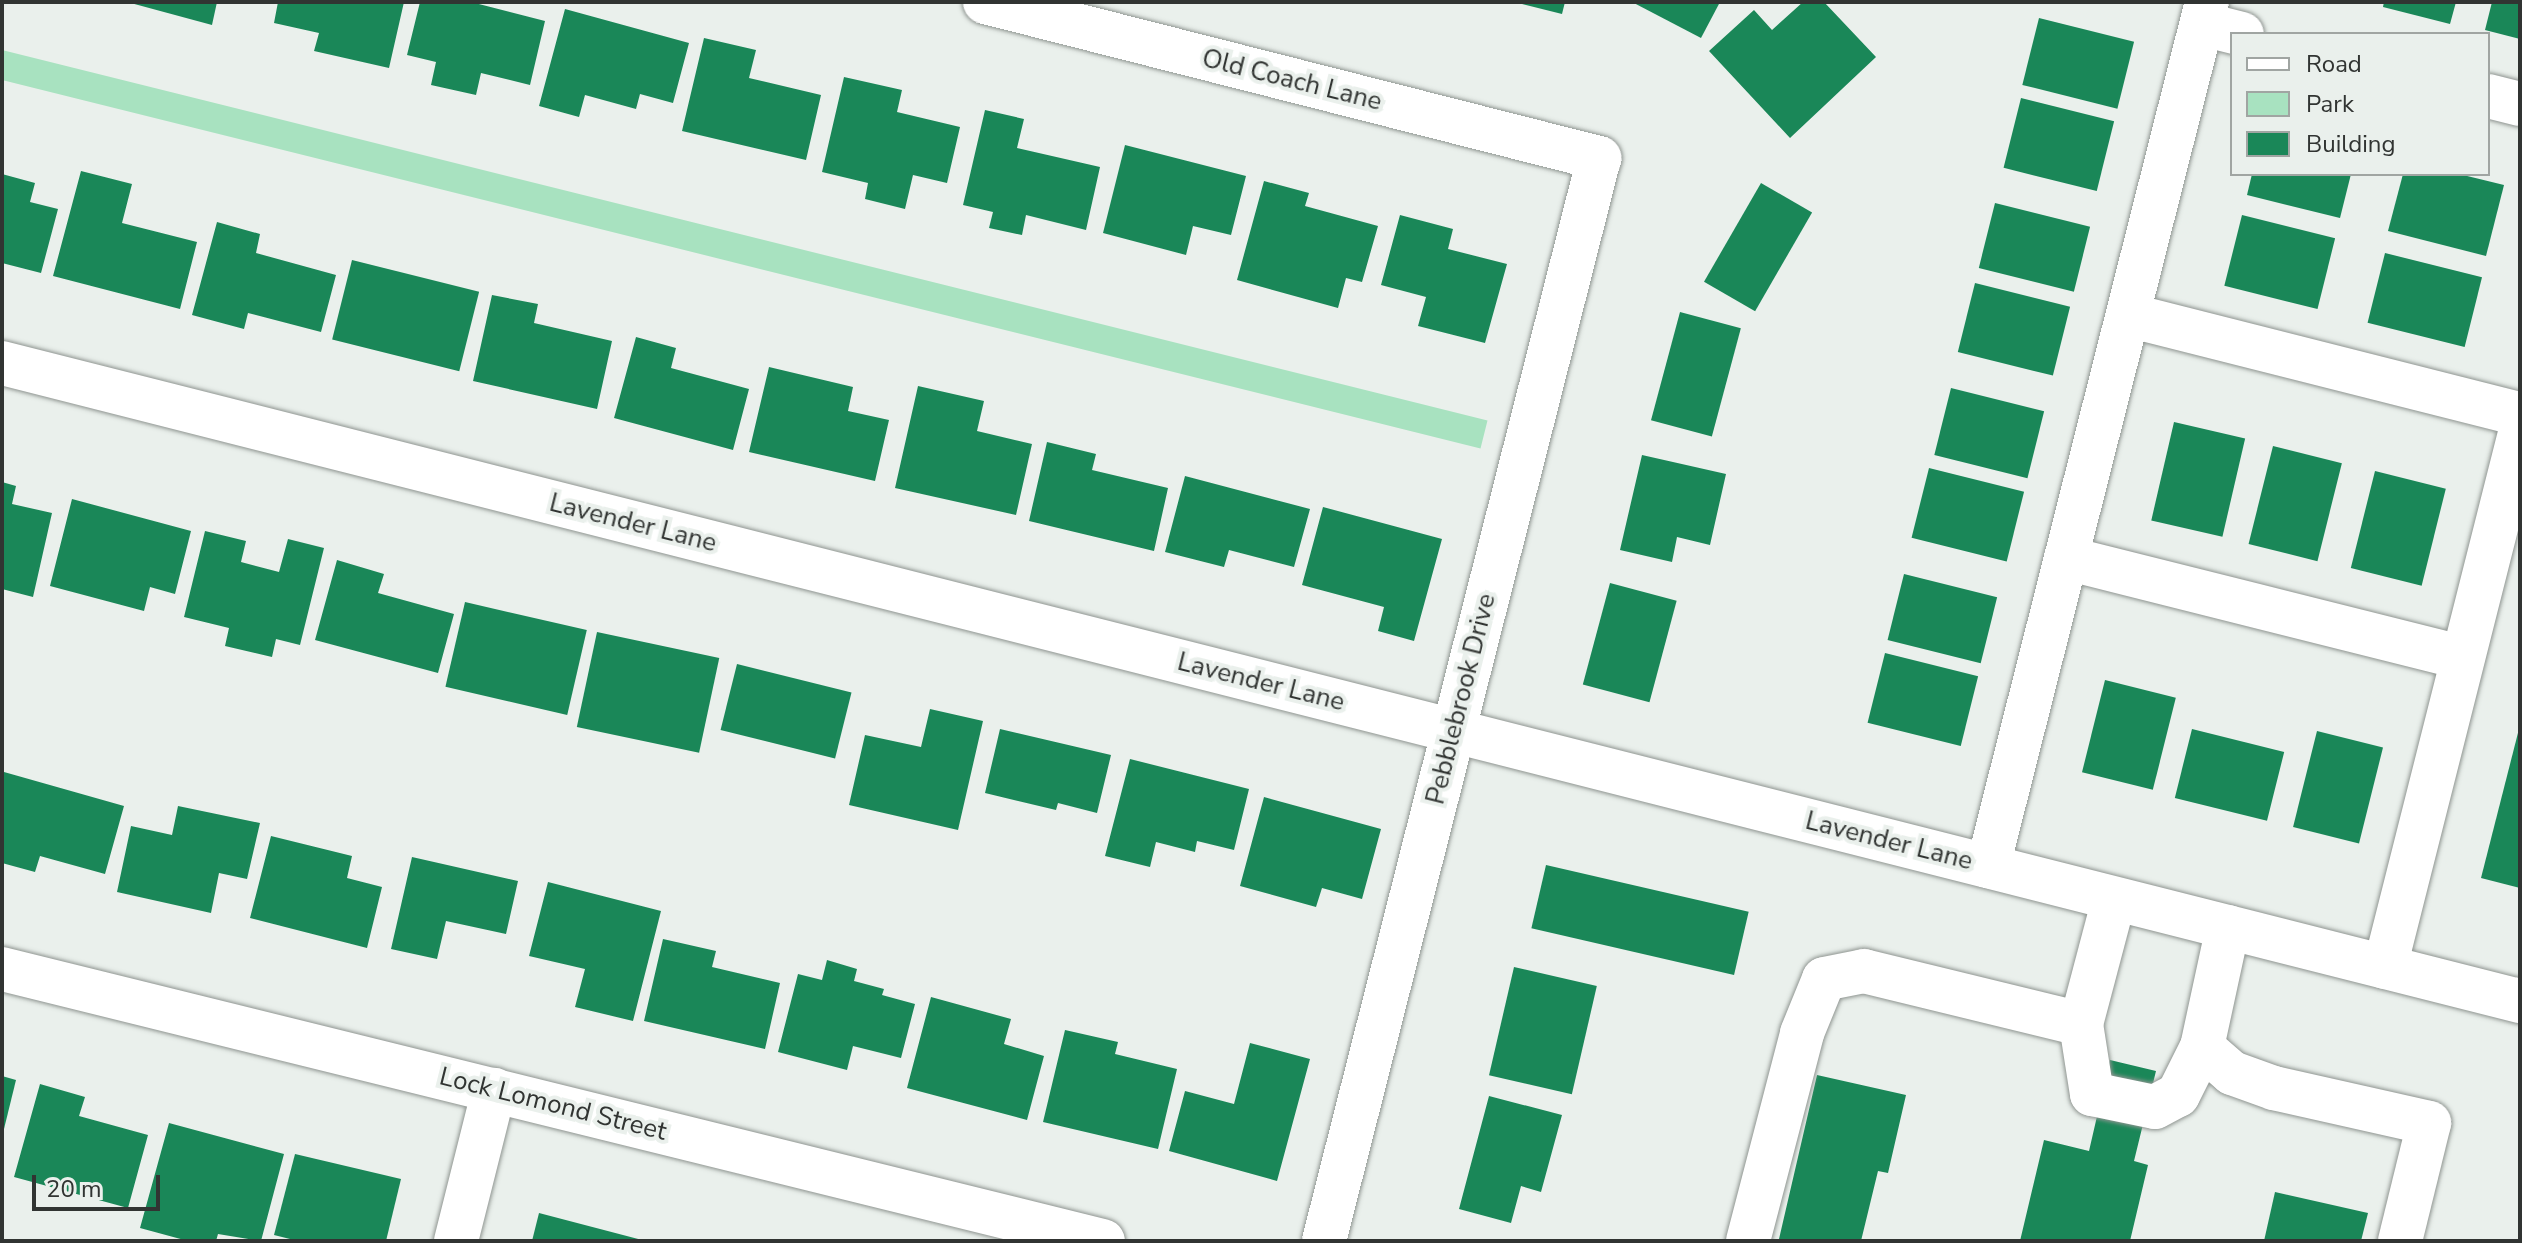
<!DOCTYPE html>
<html>
<head>
<meta charset="utf-8">
<style>
  body { margin:0 }
  #map { position:relative; width:2522px; height:1243px; overflow:hidden; background:#eaf0ec; font-family:"Nunito Sans",sans-serif }
  div>[style] { position:absolute }
  [style*='--x'] { left:calc(var(--x)*1px); top:calc(var(--y)*1px); width:calc(var(--w)*1px); rotate:calc(var(--a)*1deg) }
  .green>* { inset:0; background:#a8e2c0; transform-origin:0 0 }
  .building>* { inset:0; background:#1a8758; transform-origin:0 0 }
  .roads { filter:drop-shadow(0 0 2px #8f9591) drop-shadow(0 0 2px #8f9591) }
  .minor>* { height:44px; margin:-22px; padding:0 22px; transform-origin:22px; border-radius:22px; background:#fff }
  span { translate:-50% -50%; white-space:nowrap; text-align:center; line-height:1.15; -webkit-text-stroke:8px #eaf0ec; paint-order:stroke }
  .street-label { font-size:26px; color:#313432 }
  .frame { position:absolute; inset:0; border:4px solid #313432; pointer-events:none }
  .legend { position:absolute; left:2230px; top:32px; width:260px; height:144px; box-sizing:border-box; background:#eaf0ec; border:2px solid #a0a5a2; margin:0; padding:10px 14px; list-style:none; font-size:24px; color:#313432 }
  .legend li { display:flex; align-items:center; gap:16px; height:40px }
  .legend b { width:40px; border:2px solid #a0a5a2 }
  .scale { position:absolute; left:32px; top:1175px; width:128px; height:36px; box-sizing:border-box; border:4px solid #313432; border-top:0; padding-left:10px; font-size:24px; line-height:28px; white-space:nowrap; color:#313432; -webkit-text-stroke:6px #eaf0ec; paint-order:stroke }
</style>
</head>
<body>
<div id="map">
  <div class="green">
    <i style="left:2px;top:50px;width:1531px;height:29px;rotate:14deg"></i>
  </div>
  <div class="building">
    <i style="clip-path:polygon(127px 2px,217px 2px,212px 25px)"></i>
    <i style="clip-path:polygon(278px 2px,404px 2px,389px 68px,314px 51px,319px 33px,274px 23px)"></i>
    <i style="clip-path:polygon(420px 2px,471px 2px,545px 21px,530px 85px,481px 73px,476px 95px,431px 85px,436px 62px,407px 55px)"></i>
    <i style="clip-path:polygon(1514px 2px,1565px 2px,1562px 14px)"></i>
    <i style="clip-path:polygon(1632px 2px,1720px 2px,1701px 38px)"></i>
    <i style="clip-path:polygon(1803px 2px,1824px 2px,1876px 57px,1790px 138px,1709px 51px,1754px 10px,1772px 30px)"></i>
    <i style="clip-path:polygon(2384px 2px,2456px 2px,2450px 24px,2383px 7px)"></i>
    <i style="clip-path:polygon(2492px 2px,2520px 2px,2520px 39px,2485px 30px)"></i>
    <i style="clip-path:polygon(565px 9px,689px 43px,673px 103px,640px 94px,636px 109px,585px 95px,579px 117px,539px 106px)"></i>
    <i style="left:2039px;top:18px;width:98px;height:69px;rotate:14deg"></i>
    <i style="clip-path:polygon(704px 38px,756px 50px,749px 78px,821px 95px,806px 160px,682px 131px)"></i>
    <i style="clip-path:polygon(844px 77px,902px 90px,897px 112px,960px 127px,947px 183px,913px 175px,905px 209px,865px 199px,868px 183px,822px 172px)"></i>
    <i style="left:2021px;top:98px;width:96px;height:72px;rotate:14deg"></i>
    <i style="clip-path:polygon(985px 110px,1024px 119px,1017px 148px,1100px 167px,1086px 230px,1026px 215px,1022px 235px,989px 228px,993px 212px,963px 205px)"></i>
    <i style="clip-path:polygon(1125px 145px,1246px 176px,1231px 235px,1193px 226px,1186px 255px,1103px 233px)"></i>
    <i style="clip-path:polygon(81px 171px,132px 184px,122px 223px,197px 242px,180px 309px,53px 276px)"></i>
    <i style="clip-path:polygon(2px 174px,35px 183px,30px 202px,58px 209px,41px 273px,2px 263px)"></i>
    <i style="clip-path:polygon(2252px 174px,2351px 174px,2340px 218px,2247px 195px)"></i>
    <i style="clip-path:polygon(2403px 174px,2459px 174px,2504px 185px,2486px 256px,2388px 231px)"></i>
    <i style="clip-path:polygon(1264px 181px,1309px 193px,1305px 206px,1378px 226px,1362px 282px,1346px 278px,1338px 308px,1237px 280px)"></i>
    <i style="left:1761px;top:183px;width:59px;height:114px;rotate:30deg"></i>
    <i style="left:1995px;top:203px;width:98px;height:67px;rotate:14deg"></i>
    <i style="clip-path:polygon(1400px 215px,1453px 229px,1448px 249px,1507px 264px,1485px 343px,1418px 326px,1426px 297px,1381px 285px)"></i>
    <i style="left:2242px;top:215px;width:96px;height:73px;rotate:14deg"></i>
    <i style="clip-path:polygon(217px 222px,260px 234px,256px 253px,336px 275px,321px 332px,248px 313px,244px 329px,192px 315px)"></i>
    <i style="left:2385px;top:253px;width:100px;height:72px;rotate:14deg"></i>
    <i style="left:352px;top:260px;width:131px;height:82px;rotate:14deg"></i>
    <i style="left:1975px;top:283px;width:98px;height:71px;rotate:14deg"></i>
    <i style="clip-path:polygon(492px 295px,538px 304px,534px 323px,612px 341px,597px 409px,473px 381px)"></i>
    <i style="left:1680px;top:312px;width:63px;height:112px;rotate:15deg"></i>
    <i style="clip-path:polygon(636px 337px,676px 348px,671px 368px,749px 389px,733px 450px,614px 418px)"></i>
    <i style="clip-path:polygon(769px 367px,853px 387px,848px 411px,889px 420px,875px 481px,749px 452px)"></i>
    <i style="clip-path:polygon(918px 386px,984px 401px,977px 431px,1032px 444px,1016px 515px,895px 488px)"></i>
    <i style="left:1951px;top:388px;width:96px;height:69px;rotate:14deg"></i>
    <i style="left:2174px;top:422px;width:73px;height:101px;rotate:13deg"></i>
    <i style="clip-path:polygon(1047px 442px,1096px 454px,1092px 470px,1168px 488px,1154px 551px,1029px 521px)"></i>
    <i style="left:2273px;top:446px;width:71px;height:101px;rotate:14deg"></i>
    <i style="clip-path:polygon(1642px 455px,1726px 474px,1710px 545px,1677px 537px,1672px 562px,1620px 550px)"></i>
    <i style="left:1929px;top:468px;width:98px;height:72px;rotate:14deg"></i>
    <i style="left:2375px;top:471px;width:73px;height:100px;rotate:14deg"></i>
    <i style="clip-path:polygon(1185px 476px,1310px 509px,1294px 567px,1229px 550px,1224px 567px,1165px 552px)"></i>
    <i style="clip-path:polygon(2px 482px,16px 486px,12px 504px,52px 513px,33px 597px,2px 589px)"></i>
    <i style="clip-path:polygon(72px 499px,191px 531px,175px 594px,150px 587px,144px 611px,50px 586px)"></i>
    <i style="clip-path:polygon(1323px 507px,1442px 539px,1414px 641px,1378px 631px,1384px 607px,1302px 585px)"></i>
    <i style="clip-path:polygon(205px 531px,246px 541px,241px 562px,279px 572px,288px 539px,324px 548px,300px 645px,276px 639px,272px 657px,225px 646px,229px 628px,184px 617px)"></i>
    <i style="clip-path:polygon(337px 560px,384px 574px,378px 593px,454px 614px,438px 673px,315px 640px)"></i>
    <i style="left:1904px;top:574px;width:96px;height:68px;rotate:14deg"></i>
    <i style="left:1610px;top:583px;width:69px;height:105px;rotate:15deg"></i>
    <i style="left:465px;top:602px;width:125px;height:87px;rotate:13deg"></i>
    <i style="left:597px;top:632px;width:125px;height:97px;rotate:12deg"></i>
    <i style="left:1885px;top:653px;width:96px;height:72px;rotate:14deg"></i>
    <i style="left:737px;top:664px;width:118px;height:68px;rotate:14deg"></i>
    <i style="left:2105px;top:680px;width:73px;height:95px;rotate:14deg"></i>
    <i style="clip-path:polygon(930px 709px,983px 721px,958px 830px,849px 805px,865px 735px,921px 747px)"></i>
    <i style="clip-path:polygon(2520px 725px,2520px 888px,2481px 878px)"></i>
    <i style="clip-path:polygon(1000px 729px,1111px 755px,1097px 813px,1058px 803px,1056px 810px,985px 793px)"></i>
    <i style="left:2192px;top:729px;width:95px;height:71px;rotate:14deg"></i>
    <i style="left:2317px;top:731px;width:68px;height:99px;rotate:14deg"></i>
    <i style="clip-path:polygon(1130px 759px,1249px 789px,1234px 850px,1197px 841px,1195px 852px,1156px 842px,1150px 867px,1105px 856px)"></i>
    <i style="clip-path:polygon(4px 772px,124px 806px,105px 874px,40px 856px,35px 872px,2px 863px)"></i>
    <i style="clip-path:polygon(1264px 797px,1381px 829px,1362px 899px,1322px 888px,1316px 907px,1240px 886px)"></i>
    <i style="clip-path:polygon(178px 806px,260px 823px,247px 879px,219px 873px,211px 913px,117px 892px,131px 826px,172px 835px)"></i>
    <i style="clip-path:polygon(271px 836px,352px 856px,347px 878px,382px 887px,367px 948px,250px 918px)"></i>
    <i style="clip-path:polygon(412px 857px,518px 881px,506px 934px,446px 921px,437px 959px,391px 949px)"></i>
    <i style="left:1546px;top:865px;width:208px;height:65px;rotate:13deg"></i>
    <i style="clip-path:polygon(548px 882px,661px 911px,633px 1021px,575px 1007px,585px 969px,529px 956px)"></i>
    <i style="clip-path:polygon(663px 939px,716px 951px,712px 967px,780px 983px,765px 1049px,644px 1021px)"></i>
    <i style="clip-path:polygon(827px 960px,857px 969px,854px 981px,884px 989px,882px 995px,915px 1004px,901px 1058px,853px 1046px,847px 1070px,778px 1052px,798px 974px,822px 980px)"></i>
    <i style="left:1514px;top:967px;width:85px;height:111px;rotate:13deg"></i>
    <i style="clip-path:polygon(931px 997px,1011px 1019px,1004px 1044px,1044px 1056px,1027px 1120px,907px 1088px)"></i>
    <i style="clip-path:polygon(1065px 1030px,1118px 1042px,1115px 1054px,1177px 1069px,1158px 1149px,1043px 1122px)"></i>
    <i style="clip-path:polygon(1250px 1043px,1310px 1059px,1277px 1181px,1169px 1151px,1185px 1091px,1234px 1104px)"></i>
    <i style="clip-path:polygon(2110px 1060px,2156px 1071px,2134px 1161px,2148px 1165px,2130px 1241px,2020px 1241px,2044px 1140px,2089px 1151px)"></i>
    <i style="clip-path:polygon(1817px 1075px,1906px 1095px,1888px 1173px,1878px 1171px,1861px 1241px,1779px 1239px)"></i>
    <i style="clip-path:polygon(2px 1076px,16px 1080px,3px 1133px,2px 1133px)"></i>
    <i style="clip-path:polygon(40px 1084px,85px 1097px,79px 1116px,148px 1135px,128px 1208px,14px 1177px)"></i>
    <i style="clip-path:polygon(1489px 1096px,1562px 1115px,1541px 1192px,1521px 1186px,1511px 1223px,1459px 1209px)"></i>
    <i style="clip-path:polygon(169px 1123px,284px 1154px,261px 1241px,218px 1234px,216px 1241px,188px 1241px,140px 1228px)"></i>
    <i style="clip-path:polygon(295px 1154px,401px 1179px,386px 1241px,298px 1241px,274px 1235px)"></i>
    <i style="clip-path:polygon(2275px 1192px,2368px 1213px,2361px 1241px,2264px 1241px)"></i>
    <i style="clip-path:polygon(539px 1213px,642px 1240px,642px 1241px,532px 1241px)"></i>
  </div>
  <div class="roads">
    <div class="minor">
      <i style="--x:985;--y:2;--w:634;--a:14.26"></i>
      <i style="--x:1599;--y:158;--w:1117;--a:104.25"></i>
      <i style="--x:2202;--y:24;--w:41;--a:14"></i>
      <i style="--x:2488;--y:96;--w:33;--a:14"></i>
      <i style="--x:2128;--y:315;--w:404;--a:14.2"></i>
      <i style="--x:2;--y:363;--w:2598;--a:14.22"></i>
      <i style="--x:2066;--y:558;--w:409;--a:14.1"></i>
      <i style="--x:1988;--y:866;--w:891;--a:-75.78"></i>
      <i style="--x:2228;--y:927;--w:123;--a:102.2"></i>
      <i style="--x:2202;--y:1047;--w:40;--a:41"></i>
      <i style="--x:2232;--y:1073;--w:45;--a:19.7"></i>
      <i style="--x:2274;--y:1088;--w:159;--a:12.7"></i>
      <i style="--x:2429;--y:1123;--w:122;--a:103.8"></i>
      <i style="--x:2385;--y:967;--w:551;--a:-75.81"></i>
      <i style="--x:2;--y:969;--w:1134;--a:13.88"></i>
      <i style="--x:2081;--y:1024;--w:71;--a:81.1"></i>
      <i style="--x:2092;--y:1094;--w:64;--a:11.7"></i>
      <i style="--x:2155;--y:1107;--w:26;--a:-28"></i>
      <i style="--x:2178;--y:1095;--w:54;--a:-63.4"></i>
      <i style="--x:456;--y:1241;--w:156;--a:-75.9"></i>
      <i style="--x:1748;--y:1241;--w:215;--a:-75.4"></i>
      <i style="--x:1802;--y:1033;--w:58;--a:-67.8"></i>
      <i style="--x:1824;--y:979;--w:41;--a:-11.3"></i>
      <i style="--x:1864;--y:971;--w:223;--a:13.7"></i>
      <i style="--x:2081;--y:1024;--w:129;--a:-75.2"></i>
    </div>
  </div>
  <div class="street-label">
    <span style="left:1292px;top:80px;rotate:14deg">Old Coach Lane</span>
    <span style="left:633px;top:523px;rotate:14deg">Lavender Lane</span>
    <span style="left:1261px;top:682px;rotate:14deg">Lavender Lane</span>
    <span style="left:1461px;top:699px;rotate:-76deg">Pebblebrook Drive</span>
    <span style="left:1889px;top:841px;rotate:14deg">Lavender Lane</span>
    <span style="left:553px;top:1104px;rotate:14deg">Lock Lomond Street</span>
  </div>
  <div class="frame"></div>
  <ul class="legend">
  <li><b style="height:10px;background:#fff"></b>Road</li>
  <li><b style="height:22px;background:#a8e2c0"></b>Park</li>
  <li><b style="height:22px;background:#1a8758"></b>Building</li>
  </ul>
  <div class="scale">20 m</div>
</div>
</body>
</html>
